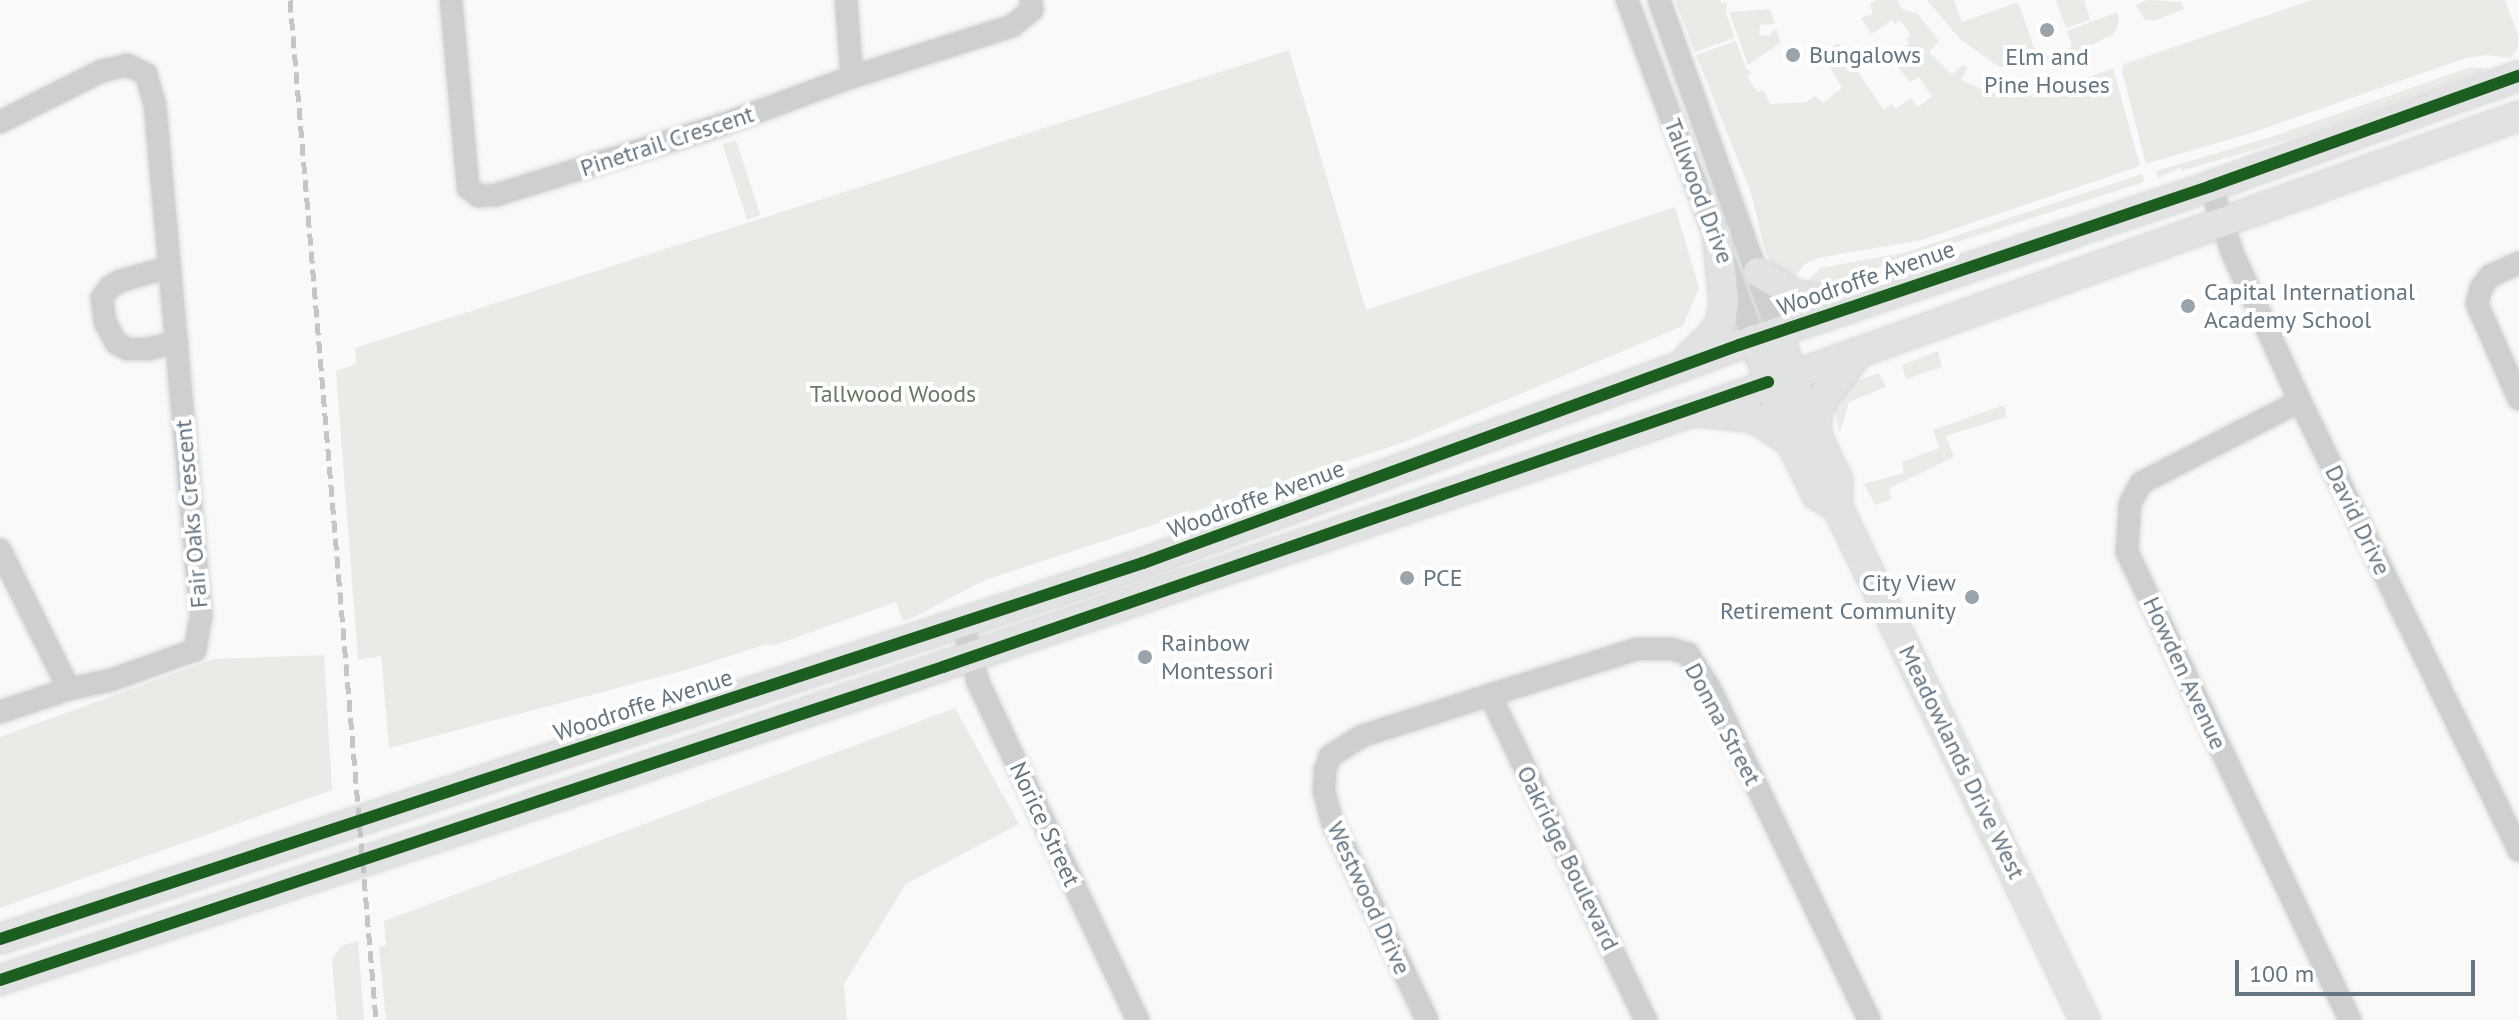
<!DOCTYPE html>
<html>
<head>
<meta charset="utf-8">
<style>
  body { margin:0 }
  #map { position:relative; width:2519px; height:1020px; overflow:hidden; background:#f9f9f9; font-family:"PT Sans",sans-serif }
  div>[style] { position:absolute }
  [style*='--x'] { left:calc(var(--x)*1px); top:calc(var(--y)*1px); width:calc(var(--w)*1px); rotate:calc(var(--a)*1deg) }
  .green>* { inset:0; background:#e8ebe6; transform-origin:0 0 }
  .roads { filter:drop-shadow(0 0 2px #d5d6d7) drop-shadow(0 0 2px #d5d6d7) }
  .minor>* { height:22px; margin:-11px; padding:0 11px; transform-origin:11px; border-radius:11px; background:#cecfd0 }
  .major>* { height:28px; margin:-14px; padding:0 14px; transform-origin:14px; border-radius:14px; background:#e1e2e2 }
  .rail>* { height:5px; margin-top:-2.5px; transform-origin:0; background:repeating-linear-gradient(90deg,#c3c5c6 0 12px,transparent 0 18px) }
  .cycleway>* { height:12px; margin:-6px; padding:0 6px; transform-origin:6px; border-radius:6px; background:#1b5e20 }
  .dots>* { width:22px; height:22px; translate:-50% -50%; box-sizing:border-box; border:4px solid #fff; border-radius:50% }
  span { translate:-50% -50%; white-space:nowrap; text-align:center; line-height:1.15; -webkit-text-stroke:8px #fff; paint-order:stroke }
  .poi-label { font-size:24px; color:#657683 }
  .left { translate:0 -50%; text-align:left }
  .right { translate:-100% -50%; text-align:right }
  .street-label { font-size:24px; color:#657683 }
  .park-label { font-size:24px; color:#687a64 }
  .scale { position:absolute; left:2235px; top:960px; width:240px; height:36px; box-sizing:border-box; border:4px solid #657683; border-top:0; padding-left:10px; font-size:24px; line-height:28px; white-space:nowrap; color:#657683; -webkit-text-stroke:6px #fff; paint-order:stroke }
</style>
</head>
<body>
<div id="map">
  <div class="green">
    <i style="clip-path:polygon(1675px 0,1720px 0,1721px 3px,1727px 3px,1726px 13px,1735px 38px,1695px 52px)"></i>
    <i style="clip-path:polygon(1877px 0,1897px 0,1902px 9px,1918px 14px,1939px 41px,1929px 52px,1952px 75px,1962px 65px,1968px 68px,1961px 80px,1986px 91px,2001px 95px,2003px 84px,2012px 87px,2012px 98px,2046px 93px,2113px 68px,2140px 166px,1921px 240px,1818px 258px,1804px 265px,1793px 279px,1777px 269px,1766px 254px,1751px 193px,1696px 55px,1736px 41px,1746px 68px,1752px 73px,1747px 77px,1758px 92px,1763px 89px,1770px 104px,1806px 102px,1815px 96px,1823px 103px,1842px 88px,1822px 54px,1838px 43px,1884px 110px,1892px 104px,1896px 109px,1911px 98px,1918px 107px,1932px 96px,1919px 77px,1910px 82px,1890px 58px,1909px 44px,1906px 39px,1911px 35px,1900px 20px,1895px 24px,1892px 20px,1872px 34px,1861px 18px,1873px 14px,1870px 3px)"></i>
    <i style="clip-path:polygon(1927px 0,1954px 0,1962px 22px,2018px 2px,2038px 59px,2072px 47px,2067px 31px,2117px 12px,2119px 21px,2114px 34px,2088px 47px,2039px 65px,1999px 67px,1960px 39px)"></i>
    <i style="clip-path:polygon(2056px 0,2084px 0,2090px 20px,2066px 28px)"></i>
    <i style="clip-path:polygon(2148px 0,2182px 2px,2184px 9px,2154px 21px,2144px 19px,2136px 5px)"></i>
    <i style="clip-path:polygon(2312px 0,2505px 0,2518px 35px,2518px 47px,2511px 58px,2487px 55px,2466px 58px,2254px 132px,2146px 164px,2122px 71px,2124px 64px)"></i>
    <i style="clip-path:polygon(1770px 9px,1775px 24px,1760px 25px,1759px 35px,1769px 36px,1776px 29px,1781px 42px,1748px 65px,1729px 12px)"></i>
    <i style="clip-path:polygon(1289px 50px,1366px 310px,1675px 207px,1699px 288px,1683px 326px,1405px 442px,985px 580px,910px 619px,903px 621px,896px 602px,772px 646px,767px 644px,686px 670px,389px 748px,381px 656px,358px 660px,336px 371px,356px 364px,355px 348px)"></i>
    <i style="clip-path:polygon(2471px 67px,2489px 69px,2301px 136px,2182px 171px,2180px 168px,2158px 178px,2156px 171px,2277px 135px)"></i>
    <i style="left:736px;top:140px;width:79px;height:14px;rotate:72deg"></i>
    <i style="clip-path:polygon(2142px 174px,2144px 182px,1827px 284px,1805px 284px,1820px 268px,1907px 252px)"></i>
    <i style="clip-path:polygon(1938px 351px,1942px 367px,1906px 379px,1902px 365px)"></i>
    <i style="clip-path:polygon(1879px 373px,1886px 387px,1849px 402px,1840px 432px,1833px 405px,1848px 384px)"></i>
    <i style="clip-path:polygon(2004px 405px,2007px 417px,1946px 436px,1954px 457px,1892px 487px,1889px 491px,1892px 499px,1875px 505px,1864px 484px,1904px 473px,1902px 462px,1939px 448px,1933px 430px)"></i>
    <i style="clip-path:polygon(324px 655px,332px 790px,0 908px,0 737px,214px 659px)"></i>
    <i style="clip-path:polygon(955px 708px,1019px 824px,906px 884px,844px 984px,847px 1020px,386px 1020px,379px 947px,386px 945px,384px 921px)"></i>
    <i style="clip-path:polygon(358px 941px,364px 1020px,337px 1020px,332px 959px,341px 946px)"></i>
  </div>
  <div class="roads">
    <div class="minor">
      <i style="--x:451;--y:0;--w:189;--a:84.8"></i>
      <i style="--x:468;--y:188;--w:14;--a:36"></i>
      <i style="--x:479;--y:196;--w:17;--a:-3"></i>
      <i style="--x:496;--y:195;--w:239;--a:-17.3"></i>
      <i style="--x:724;--y:124;--w:136;--a:-20.2"></i>
      <i style="--x:852;--y:77;--w:168;--a:-17.7"></i>
      <i style="--x:1012;--y:26;--w:26;--a:-39"></i>
      <i style="--x:1032;--y:10;--w:10;--a:-96"></i>
      <i style="--x:846;--y:0;--w:77;--a:85.5"></i>
      <i style="--x:1627;--y:0;--w:362;--a:69.5"></i>
      <i style="--x:1659;--y:0;--w:353;--a:70.3"></i>
      <i style="--x:0;--y:122;--w:114;--a:-26.6"></i>
      <i style="--x:102;--y:71;--w:26;--a:-13"></i>
      <i style="--x:127;--y:65;--w:21;--a:25"></i>
      <i style="--x:146;--y:74;--w:32;--a:74"></i>
      <i style="--x:155;--y:105;--w:513;--a:84.86"></i>
      <i style="--x:201;--y:616;--w:35;--a:100"></i>
      <i style="--x:195;--y:650;--w:89;--a:160.3"></i>
      <i style="--x:111;--y:680;--w:43;--a:167.9"></i>
      <i style="--x:69;--y:689;--w:73;--a:161.6"></i>
      <i style="--x:2211;--y:186;--w:69;--a:72.3"></i>
      <i style="--x:2232;--y:252;--w:164;--a:65.5"></i>
      <i style="--x:2300;--y:401;--w:500;--a:64"></i>
      <i style="--x:2519;--y:263;--w:32;--a:156"></i>
      <i style="--x:2490;--y:276;--w:15;--a:127"></i>
      <i style="--x:2481;--y:288;--w:16;--a:104"></i>
      <i style="--x:2477;--y:304;--w:104;--a:66.1"></i>
      <i style="--x:169;--y:267;--w:51;--a:164.1"></i>
      <i style="--x:120;--y:281;--w:12;--a:149"></i>
      <i style="--x:110;--y:287;--w:14;--a:126"></i>
      <i style="--x:102;--y:298;--w:24;--a:83"></i>
      <i style="--x:105;--y:322;--w:24;--a:62"></i>
      <i style="--x:116;--y:343;--w:13;--a:27"></i>
      <i style="--x:128;--y:349;--w:20;--a:0"></i>
      <i style="--x:148;--y:349;--w:30;--a:-14"></i>
      <i style="--x:2300;--y:401;--w:179;--a:152.7"></i>
      <i style="--x:2141;--y:483;--w:24;--a:118"></i>
      <i style="--x:2130;--y:504;--w:48;--a:93.6"></i>
      <i style="--x:2127;--y:552;--w:518;--a:64.52"></i>
      <i style="--x:0;--y:550;--w:155;--a:63.6"></i>
      <i style="--x:963;--y:624;--w:60;--a:75.5"></i>
      <i style="--x:978;--y:682;--w:374;--a:64.7"></i>
      <i style="--x:1490;--y:695;--w:361;--a:64.4"></i>
      <i style="--x:1427;--y:1020;--w:221;--a:-115.5"></i>
      <i style="--x:1332;--y:821;--w:30;--a:-105"></i>
      <i style="--x:1324;--y:792;--w:22;--a:-87"></i>
      <i style="--x:1325;--y:770;--w:15;--a:-70"></i>
      <i style="--x:1330;--y:756;--w:38;--a:-32"></i>
      <i style="--x:1362;--y:736;--w:134;--a:-17.8"></i>
      <i style="--x:1490;--y:695;--w:154;--a:-17.4"></i>
      <i style="--x:1637;--y:649;--w:34;--a:0"></i>
      <i style="--x:1671;--y:649;--w:18;--a:16"></i>
      <i style="--x:1688;--y:654;--w:41;--a:57.8"></i>
      <i style="--x:1710;--y:689;--w:367;--a:64.3"></i>
    </div>
    <div class="major">
      <i style="--x:1758;--y:272;--w:42;--a:31.4"></i>
      <i style="--x:1794;--y:294;--w:55;--a:13.8"></i>
      <i style="--x:1778;--y:332;--w:67;--a:72.6"></i>
      <i style="--x:1798;--y:396;--w:94;--a:64.8"></i>
      <i style="--x:1838;--y:481;--w:25;--a:92"></i>
      <i style="--x:1837;--y:506;--w:571;--a:64.24"></i>
      <i style="--x:1754;--y:339;--w:109;--a:70.2"></i>
      <i style="--x:1791;--y:442;--w:59;--a:63.9"></i>
      <i style="--x:1817;--y:495;--w:23;--a:29"></i>
      <i style="--x:1688;--y:359;--w:40;--a:-45"></i>
      <i style="--x:1716;--y:331;--w:14;--a:-65"></i>
      <i style="--x:1722;--y:318;--w:19;--a:-84"></i>
      <i style="--x:1724;--y:299;--w:65;--a:-96.1"></i>
      <i style="--x:1700;--y:412;--w:55;--a:6.2"></i>
      <i style="--x:1755;--y:418;--w:43;--a:33.7"></i>
      <i style="--x:1816;--y:439;--w:25;--a:-88"></i>
      <i style="--x:1817;--y:414;--w:18;--a:-71"></i>
      <i style="--x:1823;--y:397;--w:58;--a:-50.6"></i>
      <i style="--x:0;--y:939;--w:1203;--a:-18.21"></i>
      <i style="--x:1143;--y:563;--w:635;--a:-20.09"></i>
      <i style="--x:1739;--y:345;--w:498;--a:-18.6"></i>
      <i style="--x:2211;--y:186;--w:327;--a:-19.7"></i>
      <i style="--x:0;--y:980;--w:492;--a:-18.1"></i>
      <i style="--x:468;--y:827;--w:1292;--a:-18.73"></i>
      <i style="--x:1692;--y:412;--w:878;--a:-19.69"></i>
    </div>
  </div>
  <div class="rail">
    <i style="--x:290;--y:0;--w:1024;--a:85.18"></i>
  </div>
  <div class="cycleway">
    <i style="--x:0;--y:939;--w:1203;--a:-18.21"></i>
    <i style="--x:1143;--y:563;--w:635;--a:-20.09"></i>
    <i style="--x:1739;--y:345;--w:498;--a:-18.6"></i>
    <i style="--x:2211;--y:186;--w:327;--a:-19.7"></i>
    <i style="--x:0;--y:980;--w:994;--a:-18.36"></i>
    <i style="--x:943;--y:667;--w:873;--a:-19.06"></i>
  </div>
  <div class="dots">
    <i style="left:2047px;top:30px;background:#99a4ac"></i>
    <i style="left:1793px;top:55px;background:#99a4ac"></i>
    <i style="left:2188px;top:306px;background:#99a4ac"></i>
    <i style="left:1407px;top:578px;background:#99a4ac"></i>
    <i style="left:1972px;top:597px;background:#99a4ac"></i>
    <i style="left:1145px;top:657px;background:#99a4ac"></i>
  </div>
  <div class="poi-label">
    <span class="left" style="left:1809px;top:55px">Bungalows</span>
    <span style="left:2047px;top:71px">Elm and<br>Pine Houses</span>
    <span class="left" style="left:2204px;top:306px">Capital International<br>Academy School</span>
    <span class="left" style="left:1423px;top:578px">PCE</span>
    <span class="right" style="left:1956px;top:597px">City View<br>Retirement Community</span>
    <span class="left" style="left:1161px;top:657px">Rainbow<br>Montessori</span>
  </div>
  <div class="street-label">
    <span style="left:667px;top:141px;rotate:-18deg">Pinetrail Crescent</span>
    <span style="left:1699px;top:191px;rotate:69deg">Tallwood Drive</span>
    <span style="left:1866px;top:278px;rotate:-19deg">Woodroffe Avenue</span>
    <span style="left:1256px;top:499px;rotate:-20deg">Woodroffe Avenue</span>
    <span style="left:191px;top:514px;rotate:-95deg">Fair Oaks Crescent</span>
    <span style="left:2358px;top:520px;rotate:64deg">David Drive</span>
    <span style="left:2185px;top:673px;rotate:65deg">Howden Avenue</span>
    <span style="left:643px;top:705px;rotate:-18deg">Woodroffe Avenue</span>
    <span style="left:1723px;top:724px;rotate:62deg">Donna Street</span>
    <span style="left:1962px;top:762px;rotate:64deg">Meadowlands Drive West</span>
    <span style="left:1045px;top:824px;rotate:65deg">Norice Street</span>
    <span style="left:1568px;top:858px;rotate:64deg">Oakridge Boulevard</span>
    <span style="left:1369px;top:898px;rotate:65deg">Westwood Drive</span>
  </div>
  <div class="park-label">
    <span style="left:893px;top:394px">Tallwood Woods</span>
  </div>
  <div class="scale">100 m</div>
</div>
</body>
</html>
